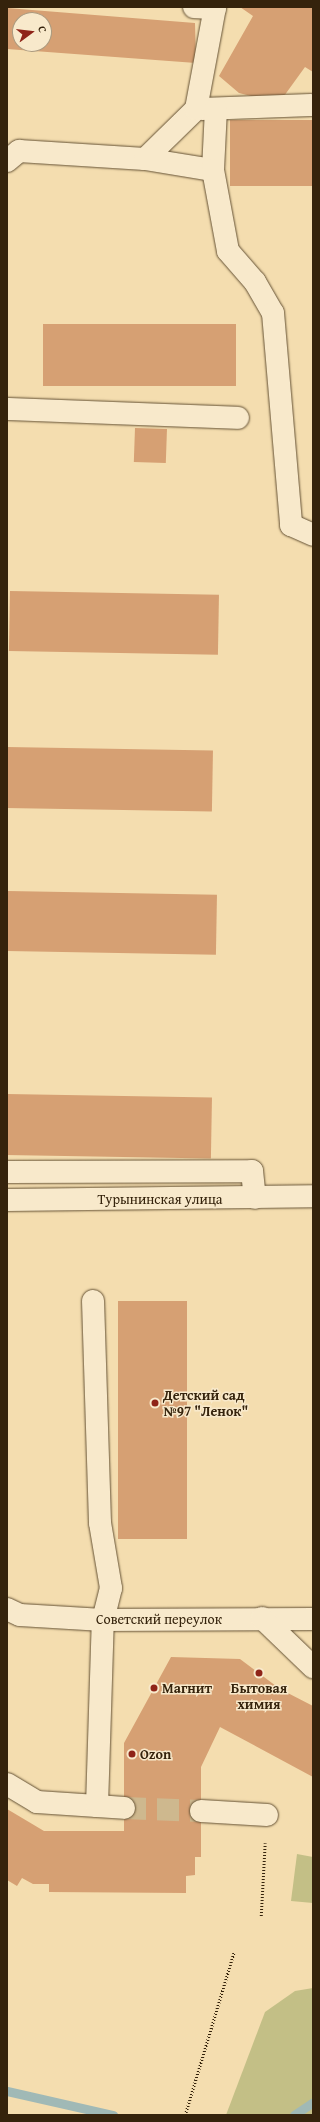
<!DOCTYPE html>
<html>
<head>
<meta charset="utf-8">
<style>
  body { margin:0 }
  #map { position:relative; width:320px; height:2122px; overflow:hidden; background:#f4ddaf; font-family:"Gentium Book Plus",serif }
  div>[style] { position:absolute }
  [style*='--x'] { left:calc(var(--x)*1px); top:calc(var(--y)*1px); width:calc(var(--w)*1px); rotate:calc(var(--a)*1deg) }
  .green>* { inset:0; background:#c3bf86 }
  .stream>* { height:9px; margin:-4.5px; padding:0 4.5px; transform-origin:4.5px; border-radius:4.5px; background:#a0b9b6 }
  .building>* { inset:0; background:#d6a073; transform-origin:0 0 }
  .minor-tunnel>* { height:22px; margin-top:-11px; transform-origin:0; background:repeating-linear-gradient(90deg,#ceb88e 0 22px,transparent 0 33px) }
  .path>* { height:2.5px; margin-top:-1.25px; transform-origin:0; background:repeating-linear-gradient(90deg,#35230c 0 1px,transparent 0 3px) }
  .roads { filter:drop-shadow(0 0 1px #655235) drop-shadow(0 0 1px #655235) }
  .minor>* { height:22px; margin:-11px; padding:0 11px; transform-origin:11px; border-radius:11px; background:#f8e9cb }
  .dots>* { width:11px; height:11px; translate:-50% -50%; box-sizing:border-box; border:2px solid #f8e9cb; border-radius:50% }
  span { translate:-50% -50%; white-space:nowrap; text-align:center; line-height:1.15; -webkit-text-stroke:3px #f8e9cb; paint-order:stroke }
  .street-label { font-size:14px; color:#35230c }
  .poi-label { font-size:14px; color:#35230c; font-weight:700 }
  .left { translate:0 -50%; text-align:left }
  .frame { position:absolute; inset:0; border:8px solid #35230c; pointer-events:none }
  .north { position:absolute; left:12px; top:12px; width:40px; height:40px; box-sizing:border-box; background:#f8e9cb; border:1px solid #aa9a7f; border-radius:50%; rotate:75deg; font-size:11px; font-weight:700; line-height:16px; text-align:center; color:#35230c }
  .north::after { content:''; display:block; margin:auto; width:14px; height:18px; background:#8f2418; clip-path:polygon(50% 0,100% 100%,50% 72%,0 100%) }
</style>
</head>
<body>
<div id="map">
  <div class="green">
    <i style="clip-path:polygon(297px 1854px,313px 1857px,313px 1903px,291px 1901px)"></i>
    <i style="clip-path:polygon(313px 1988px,313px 2115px,226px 2115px,265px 2012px,295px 1991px)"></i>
  </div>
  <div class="stream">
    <i style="--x:7;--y:2091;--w:109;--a:12.8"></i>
    <i style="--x:294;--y:2115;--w:23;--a:-34"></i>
  </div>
  <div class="building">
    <i style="clip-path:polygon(240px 7px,313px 7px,313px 72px,305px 67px,279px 103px,239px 93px,219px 76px,253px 16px)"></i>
    <i style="clip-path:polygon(evenodd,7px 8px,195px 23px,196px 63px,7px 49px,7px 8px,20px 20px,44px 20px,44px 44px,20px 44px,20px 20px)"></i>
    <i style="left:230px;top:120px;width:83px;height:66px"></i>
    <i style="left:43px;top:324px;width:193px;height:62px"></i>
    <i style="left:135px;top:428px;width:32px;height:34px;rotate:2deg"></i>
    <i style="left:10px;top:591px;width:209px;height:60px;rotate:1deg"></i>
    <i style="left:7px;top:747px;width:206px;height:61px;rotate:1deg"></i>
    <i style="left:8px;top:891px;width:209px;height:60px;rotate:1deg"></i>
    <i style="left:7px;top:1094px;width:205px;height:61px;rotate:1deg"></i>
    <i style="left:118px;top:1301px;width:69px;height:238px"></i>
    <i style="clip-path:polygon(171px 1657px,240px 1659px,280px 1689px,313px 1706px,313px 1777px,220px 1727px,201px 1767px,201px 1857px,195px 1857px,195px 1875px,186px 1876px,186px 1893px,49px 1892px,49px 1884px,33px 1884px,22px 1878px,17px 1886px,7px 1880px,7px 1809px,44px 1831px,124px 1831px,124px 1743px)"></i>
  </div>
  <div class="minor-tunnel">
    <i style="--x:124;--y:1808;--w:77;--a:2.2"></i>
  </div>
  <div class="path">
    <i style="--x:261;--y:1916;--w:73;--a:-86.9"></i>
    <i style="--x:185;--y:2115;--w:170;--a:-73.3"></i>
  </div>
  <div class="roads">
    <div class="minor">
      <i style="--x:194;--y:7;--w:21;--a:3"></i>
      <i style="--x:202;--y:109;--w:109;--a:-2.1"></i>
      <i style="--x:145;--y:159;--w:71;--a:-44.4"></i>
      <i style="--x:196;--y:109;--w:104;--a:-79.4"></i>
      <i style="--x:7;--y:161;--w:16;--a:-40"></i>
      <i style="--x:19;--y:151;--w:126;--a:3.6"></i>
      <i style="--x:145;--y:159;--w:69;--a:9.2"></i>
      <i style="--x:213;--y:170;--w:61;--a:-87.2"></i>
      <i style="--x:213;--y:170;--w:82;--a:79.5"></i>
      <i style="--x:228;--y:251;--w:41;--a:48.9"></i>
      <i style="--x:255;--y:282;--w:36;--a:60"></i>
      <i style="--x:273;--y:313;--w:213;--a:85.1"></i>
      <i style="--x:291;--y:525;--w:24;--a:24"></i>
      <i style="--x:7;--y:409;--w:231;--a:2.2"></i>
      <i style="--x:7;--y:1172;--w:245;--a:-0.2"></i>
      <i style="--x:252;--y:1171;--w:27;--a:84"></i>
      <i style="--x:7;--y:1200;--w:306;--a:-0.7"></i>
      <i style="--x:7;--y:1609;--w:14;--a:25"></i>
      <i style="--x:20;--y:1615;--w:83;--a:3.4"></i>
      <i style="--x:103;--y:1620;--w:210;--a:-0.3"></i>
      <i style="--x:262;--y:1618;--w:71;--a:43.9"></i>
      <i style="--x:7;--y:1784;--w:35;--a:31"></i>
      <i style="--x:37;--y:1802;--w:60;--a:3.8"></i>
      <i style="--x:97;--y:1806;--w:186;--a:-88.2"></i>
      <i style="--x:103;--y:1620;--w:33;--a:-76"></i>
      <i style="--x:111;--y:1588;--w:66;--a:-99.6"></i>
      <i style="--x:100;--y:1523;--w:222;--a:-91.8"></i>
      <i style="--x:97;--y:1806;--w:27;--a:4"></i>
      <i style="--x:201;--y:1811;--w:66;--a:3.5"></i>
    </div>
  </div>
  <div class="dots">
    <i style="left:155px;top:1403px;background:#8f2418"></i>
    <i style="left:259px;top:1673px;background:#8f2418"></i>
    <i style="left:154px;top:1688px;background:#8f2418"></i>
    <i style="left:132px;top:1754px;background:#8f2418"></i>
  </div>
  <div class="street-label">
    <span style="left:160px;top:1199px">Турынинская улица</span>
    <span style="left:159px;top:1619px">Советский переулок</span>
  </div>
  <div class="poi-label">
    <span class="left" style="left:163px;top:1403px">Детский сад<br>№97 "Ленок"</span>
    <span class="left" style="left:162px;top:1688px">Магнит</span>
    <span style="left:259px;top:1696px">Бытовая<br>химия</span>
    <span class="left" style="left:140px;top:1754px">Ozon</span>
  </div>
  <div class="frame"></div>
  <div class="north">С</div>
</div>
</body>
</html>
